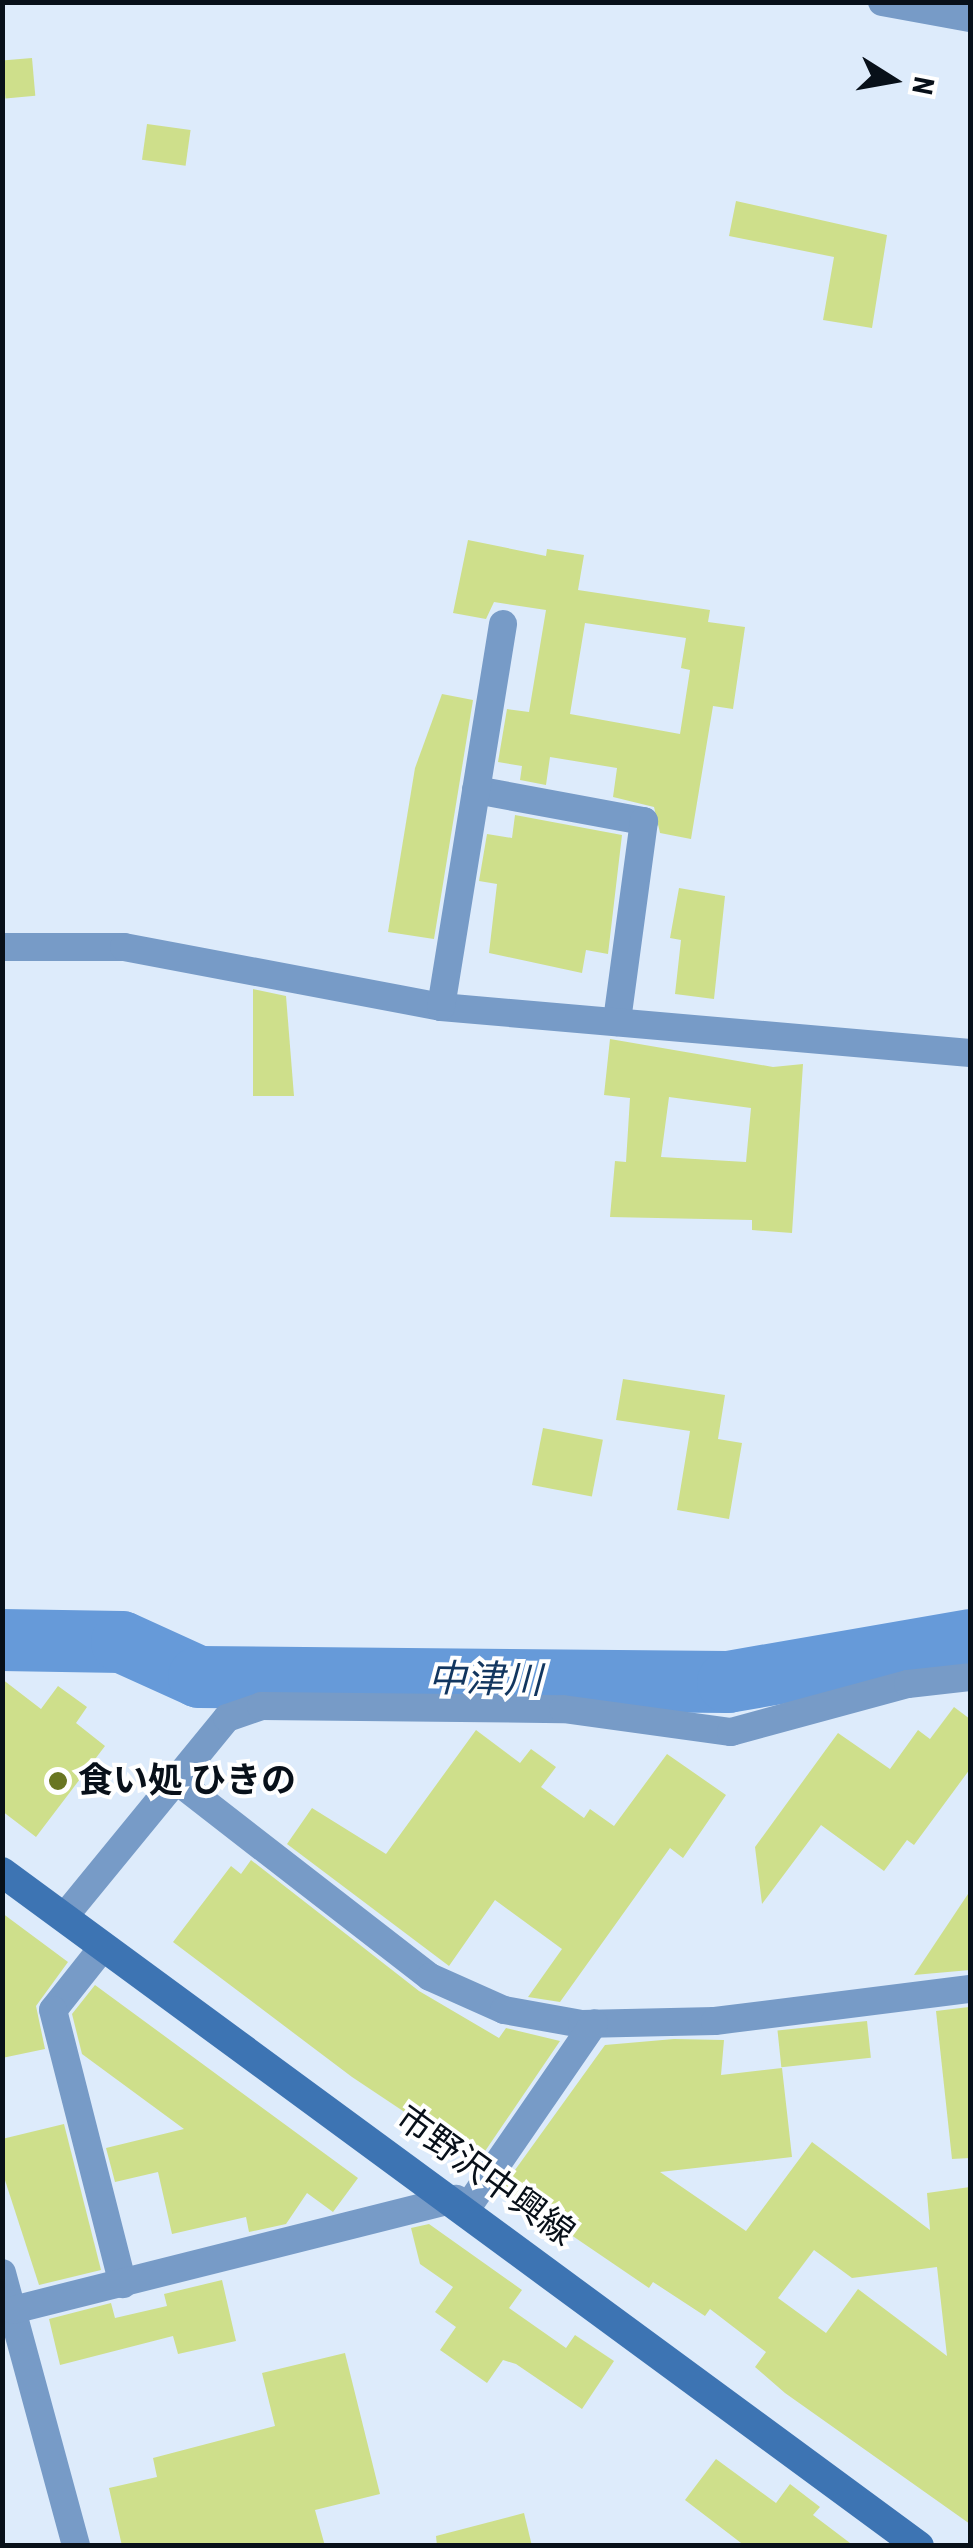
<!DOCTYPE html>
<html>
<head>
<meta charset="utf-8">
<style>
  body { margin:0 }
  #map { position:relative; width:973px; height:2548px; overflow:hidden; background:#ddebfb; font-family:"Roboto Condensed","Noto Sans JP",sans-serif }
  div>[style] { position:absolute }
  [style*='--x'] { left:calc(var(--x)*1px); top:calc(var(--y)*1px); width:calc(var(--w)*1px); rotate:calc(var(--a)*1deg) }
  .river>* { height:62px; margin:-31px; padding:0 31px; transform-origin:31px; border-radius:31px; background:#669ad9 }
  .building>* { inset:0; background:#cedf8b; transform-origin:0 0 }
  .street>* { height:28px; margin:-14px; padding:0 14px; transform-origin:14px; border-radius:14px; background:#779bc7 }
  .secondary>* { height:30px; margin:-15px; padding:0 15px; transform-origin:15px; border-radius:15px; background:#3d74b3 }
  .dots>* { width:28px; height:28px; translate:-50% -50%; box-sizing:border-box; border:5px solid #fff; border-radius:50% }
  span { translate:-50% -50%; white-space:nowrap; text-align:center; line-height:1.15; -webkit-text-stroke:8px #fff; paint-order:stroke }
  .poi-label { font-size:35px; color:#081019; font-weight:700 }
  .left { translate:0 -50%; text-align:left }
  .street-label { font-size:35px; color:#081019 }
  .water-label { font-size:38px; color:#12365f; font-style:italic }
  .frame { position:absolute; inset:0; border:5px solid #081019; pointer-events:none }
  .north { position:absolute; left:843px; top:30px; width:100px; height:100px; -webkit-text-stroke:8px #fff; paint-order:stroke; rotate:101deg; font-size:28px; font-weight:700; line-height:40px; text-align:center; color:#081019 }
  .north::after { content:''; display:block; margin:auto; width:35px; height:45px; background:#081019; clip-path:polygon(50% 0,100% 100%,50% 72%,0 100%) }
</style>
</head>
<body>
<div id="map">
  <div class="river">
    <i style="--x:2;--y:1640;--w:120;--a:1"></i>
    <i style="--x:122;--y:1642;--w:85;--a:24.4"></i>
    <i style="--x:199;--y:1677;--w:529;--a:0.54"></i>
    <i style="--x:728;--y:1682;--w:246;--a:-9.8"></i>
  </div>
  <div class="building">
    <i style="left:32px;top:58px;width:38px;height:30px;rotate:85deg"></i>
    <i style="left:147px;top:124px;width:44px;height:36px;rotate:8deg"></i>
    <i style="clip-path:polygon(736px 201px,887px 235px,872px 328px,823px 320px,834px 257px,729px 236px)"></i>
    <i style="clip-path:polygon(evenodd,468px 540px,546px 556px,547px 549px,584px 555px,578px 590px,710px 610px,708px 622px,745px 627px,733px 709px,713px 706px,691px 839px,660px 833px,654px 807px,613px 797px,617px 768px,550px 757px,546px 785px,520px 780px,522px 766px,498px 762px,507px 709px,529px 712px,546px 610px,494px 602px,486px 619px,453px 613px,468px 540px,585px 623px,686px 638px,681px 668px,690px 670px,680px 734px,570px 714px,585px 623px)"></i>
    <i style="clip-path:polygon(442px 694px,473px 700px,434px 939px,388px 932px,415px 768px)"></i>
    <i style="clip-path:polygon(515px 815px,622px 835px,608px 954px,586px 950px,582px 973px,489px 953px,497px 884px,479px 881px,487px 834px,512px 838px)"></i>
    <i style="clip-path:polygon(679px 888px,725px 896px,714px 999px,675px 994px,681px 940px,670px 938px)"></i>
    <i style="clip-path:polygon(253px 989px,286px 996px,294px 1096px,253px 1096px)"></i>
    <i style="clip-path:polygon(evenodd,610px 1039px,773px 1067px,803px 1064px,792px 1233px,752px 1230px,752px 1220px,610px 1217px,615px 1161px,626px 1162px,630px 1098px,604px 1095px,610px 1039px,669px 1097px,751px 1108px,746px 1162px,661px 1157px,669px 1097px)"></i>
    <i style="clip-path:polygon(623px 1379px,725px 1395px,718px 1439px,742px 1443px,729px 1519px,677px 1510px,690px 1431px,616px 1420px)"></i>
    <i style="left:543px;top:1428px;width:61px;height:58px;rotate:11deg"></i>
    <i style="clip-path:polygon(2px 1679px,41px 1709px,58px 1686px,87px 1707px,76px 1723px,105px 1746px,36px 1837px,2px 1811px)"></i>
    <i style="clip-path:polygon(954px 1707px,970px 1719px,970px 1769px,914px 1845px,907px 1840px,884px 1871px,821px 1825px,762px 1904px,755px 1847px,838px 1733px,890px 1769px,918px 1730px,930px 1739px)"></i>
    <i style="clip-path:polygon(476px 1730px,520px 1763px,531px 1749px,556px 1767px,541px 1787px,584px 1818px,590px 1809px,614px 1826px,667px 1754px,726px 1795px,683px 1858px,670px 1848px,560px 2002px,528px 1997px,562px 1949px,495px 1900px,449px 1966px,287px 1844px,312px 1808px,386px 1854px)"></i>
    <i style="clip-path:polygon(251px 1860px,419px 1991px,499px 2038px,506px 2028px,560px 2041px,479px 2160px,410px 2108px,406px 2113px,352px 2077px,173px 1942px,231px 1866px,241px 1874px)"></i>
    <i style="clip-path:polygon(970px 1891px,970px 1970px,914px 1975px)"></i>
    <i style="clip-path:polygon(2px 1913px,68px 1962px,36px 2006px,45px 2049px,2px 2058px)"></i>
    <i style="clip-path:polygon(95px 1985px,358px 2178px,333px 2212px,307px 2193px,286px 2224px,249px 2232px,246px 2217px,172px 2234px,158px 2172px,115px 2182px,106px 2148px,184px 2129px,82px 2054px,72px 2014px)"></i>
    <i style="clip-path:polygon(969px 2007px,970px 2158px,952px 2159px,936px 2011px)"></i>
    <i style="left:867px;top:2021px;width:37px;height:90px;rotate:84deg"></i>
    <i style="clip-path:polygon(evenodd,674px 2039px,724px 2040px,721px 2075px,782px 2068px,792px 2157px,660px 2172px,746px 2231px,812px 2142px,930px 2230px,927px 2193px,970px 2187px,970px 2524px,785px 2393px,755px 2367px,766px 2352px,710px 2309px,705px 2316px,653px 2282px,649px 2288px,502px 2188px,605px 2045px,674px 2039px,814px 2250px,852px 2278px,937px 2267px,947px 2356px,858px 2289px,826px 2333px,778px 2298px,814px 2250px)"></i>
    <i style="clip-path:polygon(64px 2124px,101px 2270px,39px 2285px,2px 2171px,2px 2139px)"></i>
    <i style="clip-path:polygon(429px 2224px,522px 2290px,509px 2308px,566px 2348px,575px 2335px,614px 2361px,582px 2409px,516px 2364px,503px 2360px,487px 2383px,440px 2350px,456px 2327px,435px 2312px,453px 2287px,420px 2264px,411px 2228px)"></i>
    <i style="clip-path:polygon(222px 2280px,236px 2341px,178px 2354px,173px 2336px,60px 2365px,49px 2319px,111px 2303px,115px 2318px,167px 2306px,164px 2294px)"></i>
    <i style="clip-path:polygon(345px 2353px,380px 2494px,315px 2510px,325px 2546px,122px 2546px,109px 2488px,157px 2477px,153px 2458px,275px 2426px,262px 2373px)"></i>
    <i style="clip-path:polygon(716px 2459px,776px 2503px,790px 2484px,820px 2507px,813px 2515px,854px 2546px,745px 2546px,685px 2500px)"></i>
    <i style="clip-path:polygon(524px 2513px,532px 2546px,437px 2546px,436px 2536px)"></i>
  </div>
  <div class="street">
    <i style="--x:882;--y:2;--w:89;--a:10.3"></i>
    <i style="--x:476;--y:790;--w:171;--a:10.5"></i>
    <i style="--x:644;--y:821;--w:203;--a:97.7"></i>
    <i style="--x:2;--y:947;--w:122;--a:0"></i>
    <i style="--x:124;--y:947;--w:323;--a:10.7"></i>
    <i style="--x:441;--y:1007;--w:531;--a:4.97"></i>
    <i style="--x:441;--y:1007;--w:388;--a:-80.8"></i>
    <i style="--x:172;--y:1777;--w:326;--a:37.8"></i>
    <i style="--x:430;--y:1977;--w:81;--a:24"></i>
    <i style="--x:504;--y:2010;--w:79;--a:10.2"></i>
    <i style="--x:582;--y:2024;--w:133;--a:-1.3"></i>
    <i style="--x:715;--y:2021;--w:257;--a:-7.2"></i>
    <i style="--x:64;--y:1917;--w:257;--a:-50.7"></i>
    <i style="--x:227;--y:1718;--w:36;--a:-19"></i>
    <i style="--x:261;--y:1706;--w:302;--a:0.6"></i>
    <i style="--x:563;--y:1709;--w:170;--a:7.8"></i>
    <i style="--x:731;--y:1732;--w:183;--a:-15.2"></i>
    <i style="--x:908;--y:1684;--w:62;--a:-6.4"></i>
    <i style="--x:103;--y:1947;--w:80;--a:128.4"></i>
    <i style="--x:53;--y:2010;--w:283;--a:75.7"></i>
    <i style="--x:467;--y:2208;--w:224;--a:-55.5"></i>
    <i style="--x:2;--y:2273;--w:283;--a:74.8"></i>
    <i style="--x:13;--y:2310;--w:457;--a:-14.1"></i>
  </div>
  <div class="secondary">
    <i style="--x:2;--y:1872;--w:1138;--a:36.32"></i>
  </div>
  <div class="dots">
    <i style="left:58px;top:1781px;background:#697622"></i>
  </div>
  <div class="poi-label">
    <span class="left" style="left:78px;top:1781px">食い処 ひきの</span>
  </div>
  <div class="street-label">
    <span style="left:485px;top:2176px;rotate:36deg">市野沢中興線</span>
  </div>
  <div class="water-label">
    <span style="left:485px;top:1680px;rotate:1deg">中津川</span>
  </div>
  <div class="frame"></div>
  <div class="north">N</div>
</div>
</body>
</html>
